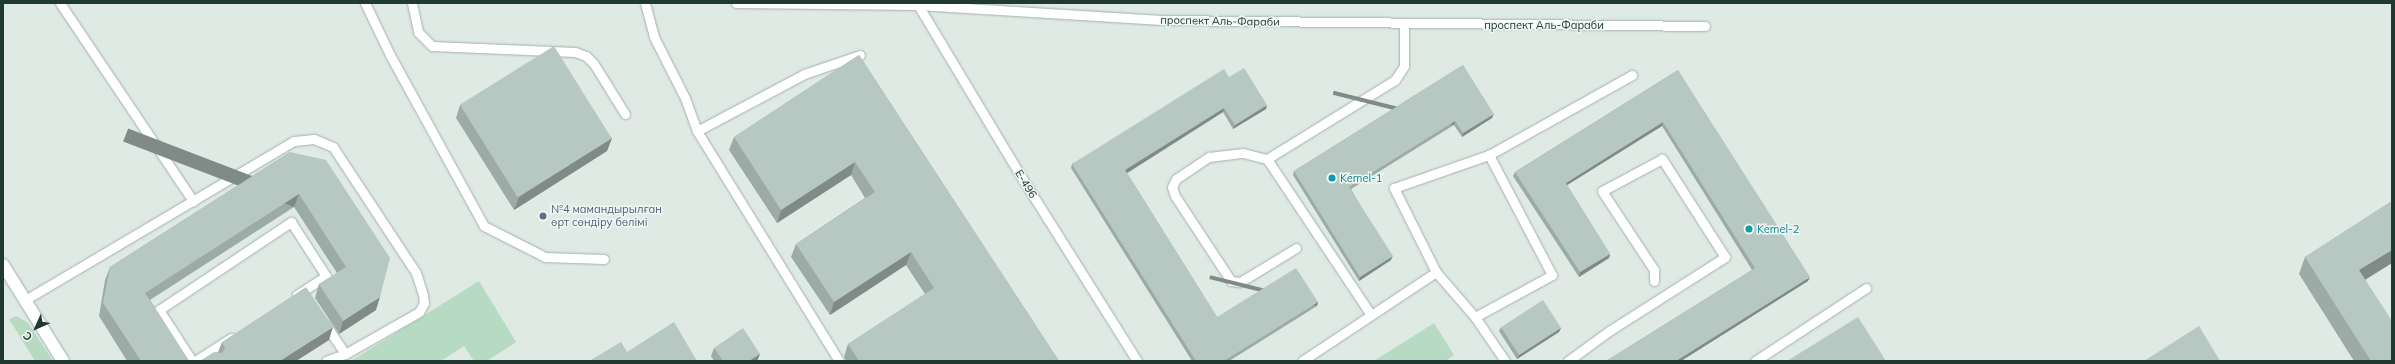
<!DOCTYPE html>
<html>
<head>
<meta charset="utf-8">
<style>
  body { margin:0 }
  #map { position:relative; width:2395px; height:364px; overflow:hidden; background:#dfeae5; font-family:Mulish,sans-serif }
  div>[style] { position:absolute }
  [style*='--x'] { left:calc(var(--x)*1px); top:calc(var(--y)*1px); width:calc(var(--w)*1px); rotate:calc(var(--a)*1deg) }
  .green>* { inset:0; background:#b7dbc2 }
  .roads { filter:drop-shadow(0 0 1px #a2b1ac) drop-shadow(0 0 1px #a2b1ac) }
  .lane>* { height:9px; margin:-4.5px; padding:0 4.5px; transform-origin:4.5px; border-radius:4.5px; background:#fff }
  .street>* { height:12px; margin:-6px; padding:0 6px; transform-origin:6px; border-radius:6px; background:#fff }
  .wall>* { inset:0; background:#9daba6 }
  .shaded-wall>* { inset:0; background:#808b87; transform-origin:0 0 }
  .building>* { inset:0; background:#b7c7c1; transform-origin:0 0 }
  .dots>* { width:11px; height:11px; translate:-50% -50%; box-sizing:border-box; border:2px solid #eff7f3; border-radius:50% }
  span { translate:-50% -50%; white-space:nowrap; text-align:center; line-height:1.15; -webkit-text-stroke:3px #eff7f3; paint-order:stroke }
  .street-label { font-size:11px; color:#203933 }
  .culture-label { font-size:11px; color:#0d838f }
  .left { translate:0 -50%; text-align:left }
  .service-label { font-size:11px; color:#4e5e75 }
  .frame { position:absolute; inset:0; border:4px solid #203933; pointer-events:none }
  .north { position:absolute; left:16px; top:308px; width:40px; height:40px; -webkit-text-stroke:3px #eff7f3; paint-order:stroke; rotate:225deg; font-size:11px; font-weight:700; line-height:16px; text-align:center; color:#203933 }
  .north::after { content:''; display:block; margin:auto; width:14px; height:18px; background:#203933; clip-path:polygon(50% 0,100% 100%,50% 72%,0 100%) }
</style>
</head>
<body>
<div id="map">
  <div class="green">
    <i style="clip-path:polygon(479px 281px,516px 342px,487px 361px,474px 361px,464px 346px,441px 361px,351px 361px)"></i>
    <i style="clip-path:polygon(17px 316px,28px 323px,53px 361px,35px 361px,9px 319px)"></i>
    <i style="clip-path:polygon(1434px 323px,1454px 355px,1446px 361px,1374px 361px)"></i>
  </div>
  <div class="roads">
    <div class="lane">
      <i style="--x:60;--y:3;--w:239;--a:56.1"></i>
      <i style="--x:365;--y:3;--w:58;--a:64.3"></i>
      <i style="--x:390;--y:55;--w:195;--a:61.2"></i>
      <i style="--x:484;--y:226;--w:68;--a:26.9"></i>
      <i style="--x:545;--y:257;--w:59;--a:1.9"></i>
      <i style="--x:412;--y:3;--w:30;--a:78"></i>
      <i style="--x:418;--y:32;--w:20;--a:45"></i>
      <i style="--x:432;--y:46;--w:143;--a:2.4"></i>
      <i style="--x:575;--y:52;--w:12;--a:20"></i>
      <i style="--x:586;--y:56;--w:11;--a:45"></i>
      <i style="--x:594;--y:64;--w:59;--a:58.2"></i>
      <i style="--x:645;--y:3;--w:35;--a:75"></i>
      <i style="--x:654;--y:37;--w:68;--a:63.1"></i>
      <i style="--x:685;--y:98;--w:35;--a:70"></i>
      <i style="--x:697;--y:131;--w:270;--a:58.3"></i>
      <i style="--x:736;--y:3;--w:182;--a:0.6"></i>
      <i style="--x:918;--y:5;--w:244;--a:3.5"></i>
      <i style="--x:1162;--y:20;--w:543;--a:0.63"></i>
      <i style="--x:918;--y:5;--w:208;--a:59"></i>
      <i style="--x:1025;--y:183;--w:210;--a:57.8"></i>
      <i style="--x:697;--y:131;--w:121;--a:-28"></i>
      <i style="--x:804;--y:74;--w:59;--a:-18.7"></i>
      <i style="--x:1267;--y:159;--w:150;--a:-31.7"></i>
      <i style="--x:1395;--y:80;--w:17;--a:-57"></i>
      <i style="--x:1404;--y:66;--w:42;--a:-90"></i>
      <i style="--x:1296;--y:248;--w:66;--a:148.7"></i>
      <i style="--x:1240;--y:282;--w:9;--a:-174"></i>
      <i style="--x:1231;--y:281;--w:102;--a:-123.4"></i>
      <i style="--x:1175;--y:196;--w:9;--a:-108"></i>
      <i style="--x:1172;--y:187;--w:9;--a:-63"></i>
      <i style="--x:1176;--y:179;--w:40;--a:-34"></i>
      <i style="--x:1209;--y:157;--w:34;--a:-7"></i>
      <i style="--x:1243;--y:153;--w:25;--a:14"></i>
      <i style="--x:1267;--y:159;--w:187;--a:56.3"></i>
      <i style="--x:1436;--y:272;--w:60;--a:49.1"></i>
      <i style="--x:1475;--y:317;--w:53;--a:55.7"></i>
      <i style="--x:25;--y:300;--w:312;--a:-30.6"></i>
      <i style="--x:294;--y:141;--w:20;--a:-6"></i>
      <i style="--x:314;--y:139;--w:21;--a:23"></i>
      <i style="--x:333;--y:147;--w:151;--a:56.6"></i>
      <i style="--x:416;--y:273;--w:23;--a:72"></i>
      <i style="--x:423;--y:295;--w:8;--a:83"></i>
      <i style="--x:424;--y:303;--w:10;--a:119"></i>
      <i style="--x:419;--y:312;--w:85;--a:150.4"></i>
      <i style="--x:1475;--y:317;--w:88;--a:-28.6"></i>
      <i style="--x:1552;--y:275;--w:136;--a:-117.7"></i>
      <i style="--x:325;--y:324;--w:36;--a:56"></i>
      <i style="--x:345;--y:354;--w:20;--a:160"></i>
      <i style="--x:192;--y:361;--w:61;--a:-122.9"></i>
      <i style="--x:159;--y:310;--w:159;--a:-33.7"></i>
      <i style="--x:291;--y:222;--w:64;--a:57.1"></i>
      <i style="--x:326;--y:276;--w:35;--a:147"></i>
      <i style="--x:195;--y:361;--w:43;--a:-32.6"></i>
      <i style="--x:1302;--y:361;--w:161;--a:-33.6"></i>
      <i style="--x:1436;--y:272;--w:94;--a:-116.6"></i>
      <i style="--x:1394;--y:188;--w:101;--a:-19.2"></i>
      <i style="--x:1489;--y:155;--w:164;--a:-29.2"></i>
      <i style="--x:1568;--y:361;--w:51;--a:-36.2"></i>
      <i style="--x:1609;--y:331;--w:138;--a:-32.5"></i>
      <i style="--x:1725;--y:257;--w:117;--a:-122.7"></i>
      <i style="--x:1662;--y:159;--w:68;--a:151.9"></i>
      <i style="--x:1602;--y:191;--w:95;--a:56.6"></i>
      <i style="--x:1654;--y:270;--w:11;--a:90"></i>
      <i style="--x:1755;--y:361;--w:133;--a:-33.3"></i>
    </div>
    <div class="street">
      <i style="--x:3;--y:265;--w:113;--a:58"></i>
    </div>
  </div>
  <div class="wall">
    <i style="clip-path:polygon(859px 55px,1059px 361px,846px 361px,844px 357px,848px 344px,925px 294px,906px 265px,830px 315px,791px 257px,796px 244px,865px 198px,851px 175px,777px 223px,729px 150px,734px 137px)"></i>
    <i style="clip-path:polygon(1463px 65px,1492px 118px,1462px 137px,1454px 125px,1351px 189px,1391px 260px,1359px 281px,1293px 175px,1294px 171px)"></i>
    <i style="clip-path:polygon(1678px 70px,1808px 281px,1681px 361px,1606px 361px,1752px 270px,1662px 126px,1567px 185px,1610px 254px,1609px 258px,1579px 277px,1513px 176px,1515px 172px)"></i>
    <i style="clip-path:polygon(1229px 77px,1266px 109px,1233px 129px,1223px 112px,1127px 173px,1217px 317px,1318px 302px,1317px 306px,1229px 361px,1192px 361px,1071px 168px,1072px 164px)"></i>
    <i style="clip-path:polygon(460px 105px,612px 138px,607px 151px,514px 210px,456px 118px)"></i>
    <i style="clip-path:polygon(290px 152px,376px 310px,339px 334px,315px 298px,319px 284px,337px 273px,294px 207px,150px 300px,189px 361px,127px 361px,99px 316px,105px 280px,110px 267px)"></i>
    <i style="clip-path:polygon(2392px 201px,2392px 263px,2365px 280px,2392px 361px,2354px 361px,2299px 274px,2305px 257px)"></i>
    <i style="clip-path:polygon(1501px 327px,1561px 328px,1559px 332px,1517px 359px,1499px 331px)"></i>
    <i style="clip-path:polygon(329px 340px,296px 361px,200px 361px,218px 352px,222px 342px)"></i>
    <i style="clip-path:polygon(714px 348px,760px 354px,757px 361px,714px 361px,711px 356px)"></i>
  </div>
  <div class="shaded-wall">
    <i style="clip-path:polygon(1267px 105px,1266px 109px,1233px 129px,1235px 125px)"></i>
    <i style="clip-path:polygon(1224px 108px,1223px 112px,1124px 175px,1125px 170px)"></i>
    <i style="clip-path:polygon(1494px 114px,1492px 118px,1462px 137px,1463px 133px)"></i>
    <i style="left:1455px;top:121px;width:4px;height:125px;rotate:104deg"></i>
    <i style="clip-path:polygon(1663px 122px,1662px 126px,1564px 187px,1566px 183px)"></i>
    <i style="clip-path:polygon(612px 138px,607px 151px,514px 210px,519px 197px)"></i>
    <i style="clip-path:polygon(855px 162px,851px 175px,777px 223px,781px 210px)"></i>
    <i style="left:299px;top:194px;width:14px;height:183px;rotate:111deg"></i>
    <i style="clip-path:polygon(2392px 250px,2392px 263px,2353px 287px,2359px 270px)"></i>
    <i style="clip-path:polygon(911px 252px,906px 265px,830px 315px,834px 302px)"></i>
    <i style="clip-path:polygon(1610px 254px,1609px 258px,1579px 277px,1580px 272px)"></i>
    <i style="clip-path:polygon(1393px 256px,1391px 260px,1359px 281px,1360px 277px)"></i>
    <i style="clip-path:polygon(1810px 277px,1808px 281px,1681px 361px,1676px 361px)"></i>
    <i style="clip-path:polygon(380px 297px,376px 310px,339px 334px,343px 321px)"></i>
    <i style="left:1318px;top:302px;width:4px;height:111px;rotate:104deg"></i>
    <i style="clip-path:polygon(333px 327px,329px 340px,296px 361px,280px 361px)"></i>
    <i style="clip-path:polygon(1561px 328px,1559px 332px,1517px 359px,1519px 355px)"></i>
    <i style="clip-path:polygon(760px 354px,757px 361px,749px 361px)"></i>
  </div>
  <div class="building">
    <i style="left:554px;top:46px;width:109px;height:111px;rotate:58deg"></i>
    <i style="clip-path:polygon(859px 55px,1059px 361px,859px 361px,848px 344px,934px 288px,911px 252px,834px 302px,796px 244px,875px 192px,855px 162px,781px 210px,734px 137px)"></i>
    <i style="clip-path:polygon(1463px 65px,1494px 114px,1463px 133px,1455px 121px,1349px 187px,1393px 256px,1360px 277px,1294px 171px)"></i>
    <i style="clip-path:polygon(1244px 68px,1267px 105px,1235px 125px,1224px 108px,1125px 170px,1217px 317px,1296px 268px,1318px 302px,1224px 361px,1196px 361px,1072px 164px,1224px 69px,1229px 77px)"></i>
    <i style="clip-path:polygon(1678px 70px,1810px 277px,1676px 361px,1606px 361px,1755px 268px,1663px 122px,1566px 183px,1610px 254px,1580px 272px,1515px 172px)"></i>
    <i style="clip-path:polygon(290px 152px,326px 160px,390px 258px,380px 297px,343px 321px,319px 284px,346px 267px,299px 194px,145px 293px,189px 361px,141px 361px,103px 303px,110px 267px)"></i>
    <i style="clip-path:polygon(2392px 201px,2392px 250px,2359px 270px,2392px 321px,2392px 361px,2371px 361px,2305px 257px)"></i>
    <i style="clip-path:polygon(306px 287px,333px 327px,280px 361px,200px 361px,214px 352px,222px 353px,225px 348px,222px 342px)"></i>
    <i style="left:1543px;top:300px;width:33px;height:50px;rotate:57deg"></i>
    <i style="clip-path:polygon(1858px 317px,1886px 361px,1787px 361px)"></i>
    <i style="clip-path:polygon(674px 322px,697px 361px,592px 361px,591px 360px,621px 342px,627px 352px)"></i>
    <i style="clip-path:polygon(2199px 326px,2220px 361px,2144px 361px)"></i>
    <i style="clip-path:polygon(743px 328px,760px 354px,749px 361px,723px 361px,714px 348px)"></i>
  </div>
  <div class="dots">
    <i style="left:1332px;top:178px;background:#0f9aa8"></i>
    <i style="left:543px;top:216px;background:#5c6f8a"></i>
    <i style="left:1749px;top:229px;background:#0f9aa8"></i>
  </div>
  <div class="street-label">
    <span style="left:1220px;top:21px;rotate:1deg">проспект Аль-Фараби</span>
    <span style="left:1544px;top:25px">проспект Аль-Фараби</span>
    <span style="left:1026px;top:184px;rotate:58deg">E-496</span>
  </div>
  <div class="culture-label">
    <span class="left" style="left:1340px;top:178px">Kemel-1</span>
    <span class="left" style="left:1757px;top:229px">Kemel-2</span>
  </div>
  <div class="service-label">
    <span class="left" style="left:551px;top:216px">№4 мамандырылған<br>өрт сөндіру бөлімі</span>
  </div>
  <div class="frame"></div>
  <div class="north">С</div>
</div>
</body>
</html>
